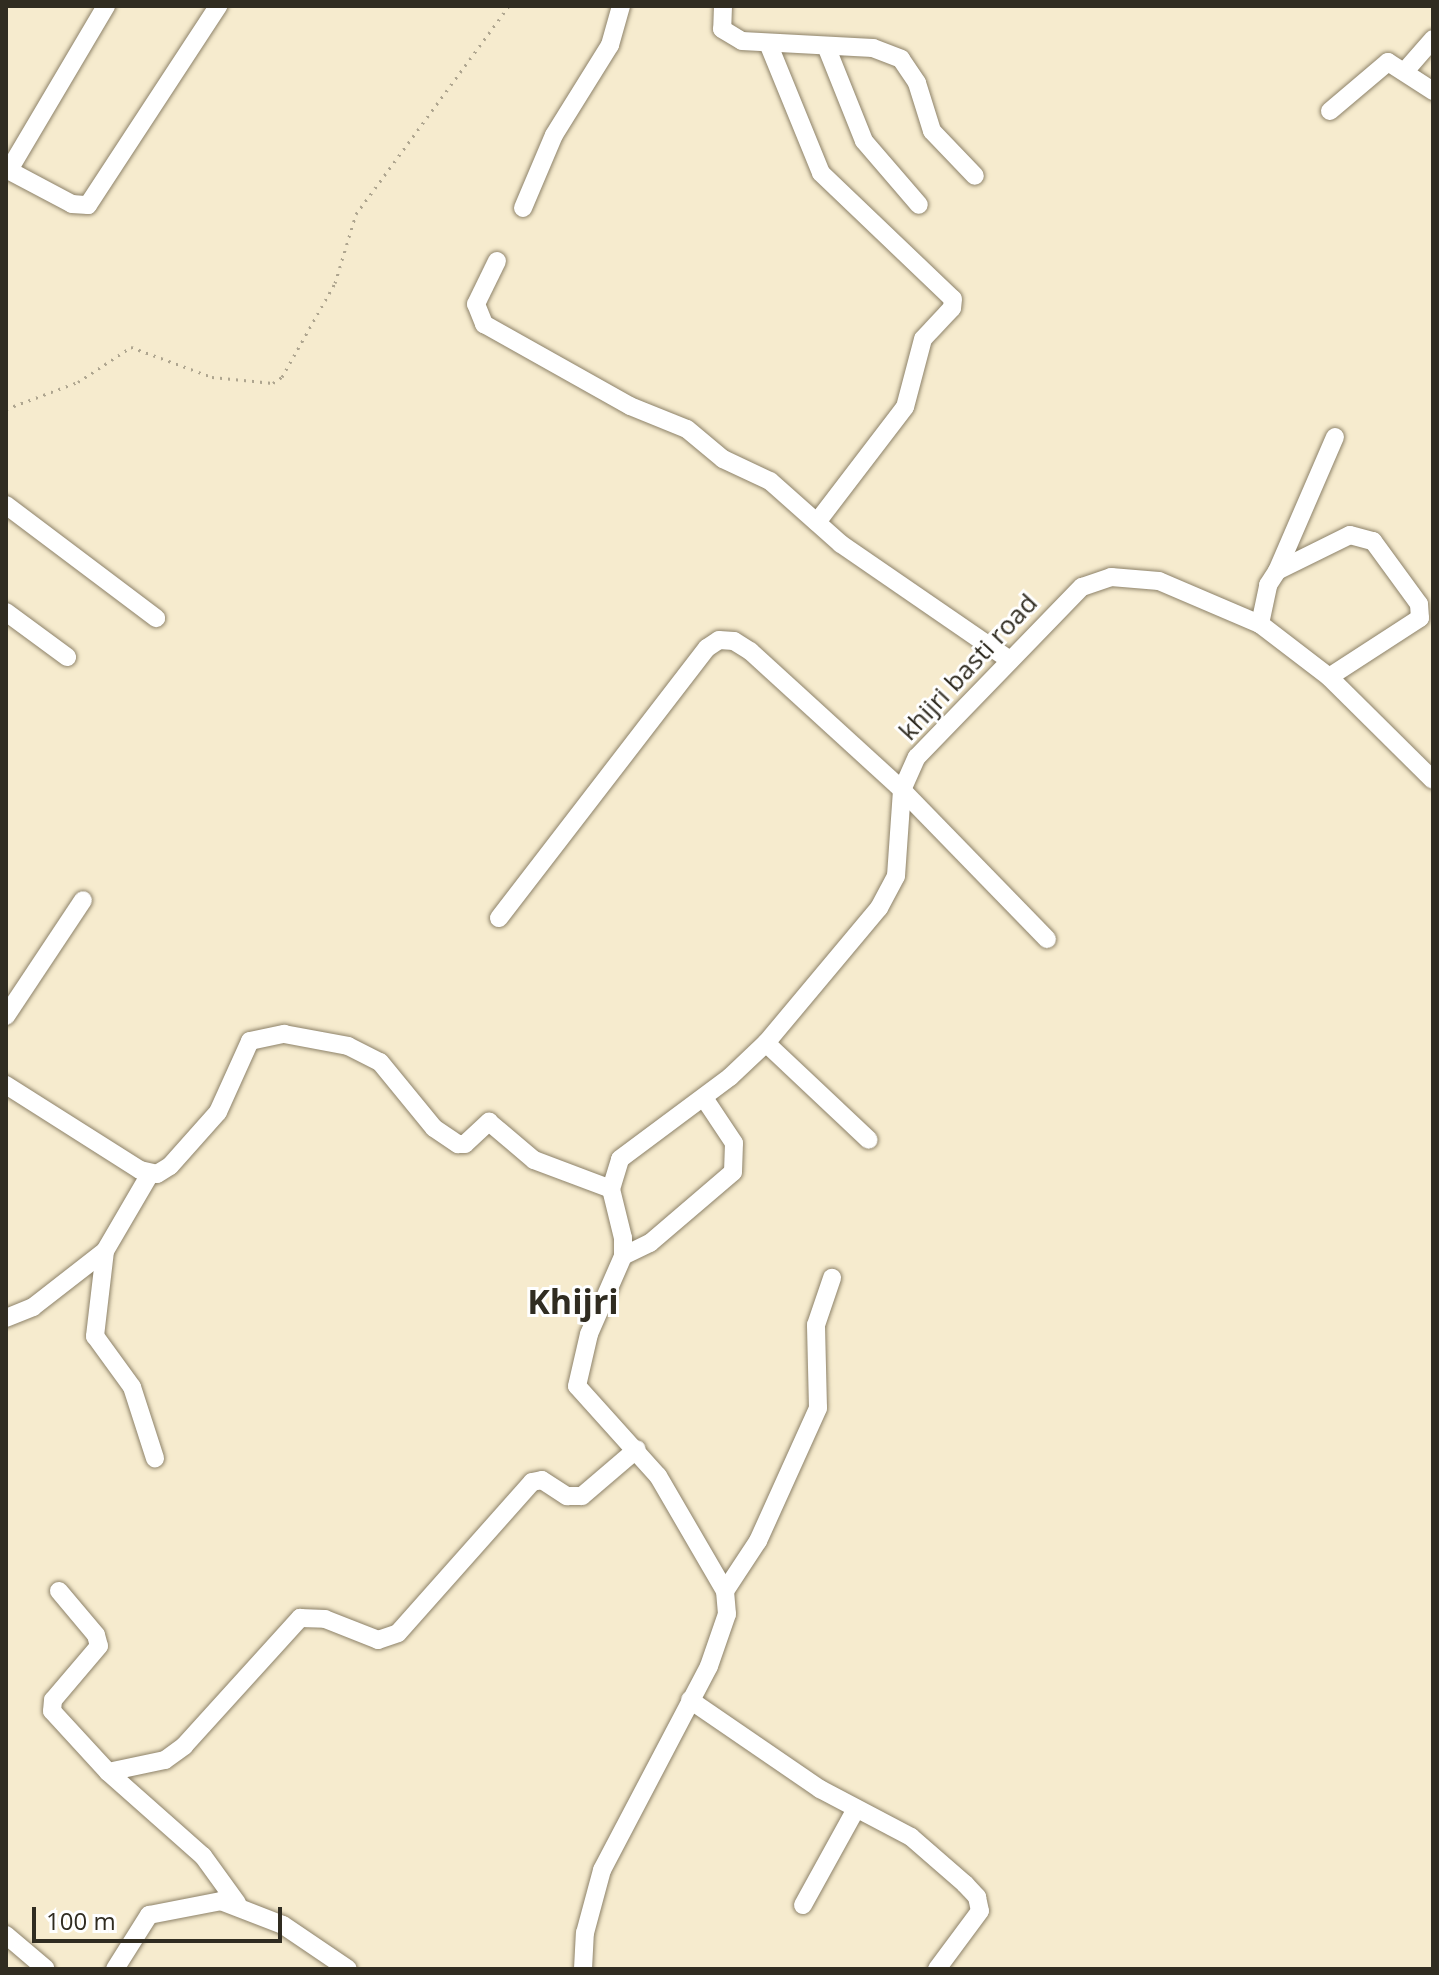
<!DOCTYPE html>
<html>
<head>
<meta charset="utf-8">
<style>
  body { margin:0 }
  #map { position:relative; width:1439px; height:1975px; overflow:hidden; background:#f6ebce; font-family:"Open Sans",sans-serif }
  div>[style] { position:absolute }
  [style*='--x'] { left:calc(var(--x)*1px); top:calc(var(--y)*1px); width:calc(var(--w)*1px); rotate:calc(var(--a)*1deg) }
  .path>* { height:3px; margin-top:-1.5px; transform-origin:0; background:repeating-linear-gradient(90deg,#aea58f 0 2px,transparent 0 8px) }
  .roads { filter:drop-shadow(0 0 2px #8d8269) drop-shadow(0 0 2px #8d8269) }
  .minor>* { height:18px; margin:-9px; padding:0 9px; transform-origin:9px; border-radius:9px; background:#fff }
  span { translate:-50% -50%; white-space:nowrap; text-align:center; line-height:1.15; -webkit-text-stroke:6px #fff; paint-order:stroke }
  .street-label { font-size:26px; color:#302c21 }
  .district-label { font-size:34px; color:#302c21; font-weight:700 }
  .frame { position:absolute; inset:0; border:8px solid #302c21; pointer-events:none }
  .scale { position:absolute; left:32px; top:1907px; width:250px; height:36px; box-sizing:border-box; border:4px solid #302c21; border-top:0; padding-left:10px; font-size:24px; line-height:28px; white-space:nowrap; color:#302c21; -webkit-text-stroke:6px #fff; paint-order:stroke }
</style>
</head>
<body>
<div id="map">
  <div class="path">
    <i style="--x:6;--y:409;--w:77;--a:-20.6"></i>
    <i style="--x:78;--y:382;--w:64;--a:-33.4"></i>
    <i style="--x:131;--y:347;--w:86;--a:20.3"></i>
    <i style="--x:212;--y:377;--w:61;--a:5.6"></i>
    <i style="--x:273;--y:383;--w:11;--a:-34"></i>
    <i style="--x:282;--y:377;--w:108;--a:-60.6"></i>
    <i style="--x:335;--y:283;--w:72;--a:-73.1"></i>
    <i style="--x:356;--y:214;--w:258;--a:-53.7"></i>
  </div>
  <div class="roads">
    <div class="minor">
      <i style="--x:723;--y:6;--w:23;--a:92"></i>
      <i style="--x:722;--y:29;--w:23;--a:31"></i>
      <i style="--x:742;--y:41;--w:131;--a:3.1"></i>
      <i style="--x:873;--y:48;--w:30;--a:21"></i>
      <i style="--x:901;--y:59;--w:29;--a:56"></i>
      <i style="--x:917;--y:83;--w:50;--a:72.6"></i>
      <i style="--x:932;--y:131;--w:62;--a:46.3"></i>
      <i style="--x:768;--y:43;--w:140;--a:67.8"></i>
      <i style="--x:821;--y:173;--w:182;--a:43.7"></i>
      <i style="--x:953;--y:299;--w:9;--a:96"></i>
      <i style="--x:952;--y:308;--w:42;--a:133.1"></i>
      <i style="--x:923;--y:339;--w:70;--a:104.8"></i>
      <i style="--x:905;--y:407;--w:145;--a:127.4"></i>
      <i style="--x:826;--y:46;--w:102;--a:68.2"></i>
      <i style="--x:864;--y:141;--w:84;--a:49.3"></i>
      <i style="--x:1406;--y:70;--w:41;--a:-48.9"></i>
      <i style="--x:1330;--y:111;--w:76;--a:-40.2"></i>
      <i style="--x:1388;--y:62;--w:54;--a:32.8"></i>
      <i style="--x:6;--y:169;--w:75;--a:27.9"></i>
      <i style="--x:72;--y:204;--w:16;--a:4"></i>
      <i style="--x:88;--y:205;--w:238;--a:-56.8"></i>
      <i style="--x:9;--y:170;--w:191;--a:-59.4"></i>
      <i style="--x:523;--y:208;--w:79;--a:-67"></i>
      <i style="--x:554;--y:135;--w:106;--a:-58.1"></i>
      <i style="--x:610;--y:45;--w:41;--a:-74.2"></i>
      <i style="--x:497;--y:261;--w:48;--a:116"></i>
      <i style="--x:476;--y:304;--w:22;--a:68"></i>
      <i style="--x:484;--y:324;--w:167;--a:29.3"></i>
      <i style="--x:630;--y:406;--w:61;--a:22"></i>
      <i style="--x:687;--y:429;--w:47;--a:39.8"></i>
      <i style="--x:723;--y:459;--w:52;--a:25.1"></i>
      <i style="--x:770;--y:481;--w:95;--a:41.6"></i>
      <i style="--x:841;--y:544;--w:205;--a:34.5"></i>
      <i style="--x:6;--y:505;--w:188;--a:37"></i>
      <i style="--x:1277;--y:571;--w:146;--a:-66.6"></i>
      <i style="--x:6;--y:612;--w:76;--a:36.4"></i>
      <i style="--x:1260;--y:624;--w:40;--a:-78"></i>
      <i style="--x:1268;--y:585;--w:17;--a:-57"></i>
      <i style="--x:1277;--y:571;--w:81;--a:-26.3"></i>
      <i style="--x:1350;--y:535;--w:24;--a:15"></i>
      <i style="--x:1373;--y:541;--w:78;--a:53.9"></i>
      <i style="--x:1419;--y:604;--w:14;--a:86"></i>
      <i style="--x:1420;--y:618;--w:108;--a:147"></i>
      <i style="--x:499;--y:918;--w:341;--a:-52.4"></i>
      <i style="--x:707;--y:648;--w:14;--a:-34"></i>
      <i style="--x:719;--y:640;--w:15;--a:4"></i>
      <i style="--x:734;--y:641;--w:19;--a:32"></i>
      <i style="--x:750;--y:651;--w:206;--a:42.4"></i>
      <i style="--x:902;--y:790;--w:208;--a:45.8"></i>
      <i style="--x:6;--y:1016;--w:139;--a:-56.4"></i>
      <i style="--x:766;--y:1043;--w:141;--a:43.3"></i>
      <i style="--x:6;--y:1085;--w:159;--a:32.4"></i>
      <i style="--x:140;--y:1170;--w:17;--a:13"></i>
      <i style="--x:157;--y:1174;--w:15;--a:-32"></i>
      <i style="--x:170;--y:1166;--w:72;--a:-48.4"></i>
      <i style="--x:218;--y:1112;--w:78;--a:-65.7"></i>
      <i style="--x:250;--y:1041;--w:35;--a:-12"></i>
      <i style="--x:284;--y:1034;--w:65;--a:10.6"></i>
      <i style="--x:348;--y:1046;--w:36;--a:27"></i>
      <i style="--x:380;--y:1062;--w:85;--a:50.7"></i>
      <i style="--x:434;--y:1128;--w:29;--a:34"></i>
      <i style="--x:458;--y:1144;--w:7;--a:0"></i>
      <i style="--x:465;--y:1144;--w:33;--a:-43"></i>
      <i style="--x:489;--y:1122;--w:59;--a:40.2"></i>
      <i style="--x:534;--y:1160;--w:82;--a:20.6"></i>
      <i style="--x:105;--y:1251;--w:86;--a:96.7"></i>
      <i style="--x:95;--y:1336;--w:63;--a:54"></i>
      <i style="--x:132;--y:1387;--w:75;--a:72.1"></i>
      <i style="--x:623;--y:1256;--w:30;--a:-26"></i>
      <i style="--x:650;--y:1243;--w:109;--a:-40.5"></i>
      <i style="--x:733;--y:1172;--w:29;--a:-88"></i>
      <i style="--x:734;--y:1143;--w:54;--a:-123.7"></i>
      <i style="--x:6;--y:1318;--w:29;--a:-22"></i>
      <i style="--x:33;--y:1307;--w:91;--a:-37.9"></i>
      <i style="--x:105;--y:1251;--w:89;--a:-59.7"></i>
      <i style="--x:59;--y:1591;--w:57;--a:49.9"></i>
      <i style="--x:96;--y:1635;--w:11;--a:75"></i>
      <i style="--x:99;--y:1646;--w:71;--a:130.4"></i>
      <i style="--x:53;--y:1700;--w:11;--a:95"></i>
      <i style="--x:52;--y:1711;--w:83;--a:47.4"></i>
      <i style="--x:108;--y:1772;--w:127;--a:41.5"></i>
      <i style="--x:203;--y:1856;--w:58;--a:54.1"></i>
      <i style="--x:725;--y:1591;--w:60;--a:-56.6"></i>
      <i style="--x:758;--y:1541;--w:146;--a:-65.7"></i>
      <i style="--x:818;--y:1408;--w:83;--a:-91.4"></i>
      <i style="--x:816;--y:1325;--w:50;--a:-71.2"></i>
      <i style="--x:690;--y:1700;--w:158;--a:34.4"></i>
      <i style="--x:820;--y:1789;--w:103;--a:27.8"></i>
      <i style="--x:911;--y:1837;--w:72;--a:41"></i>
      <i style="--x:965;--y:1884;--w:18;--a:47"></i>
      <i style="--x:977;--y:1897;--w:14;--a:78"></i>
      <i style="--x:980;--y:1911;--w:72;--a:126.6"></i>
      <i style="--x:108;--y:1772;--w:58;--a:-11.9"></i>
      <i style="--x:165;--y:1760;--w:24;--a:-36"></i>
      <i style="--x:184;--y:1746;--w:173;--a:-47.8"></i>
      <i style="--x:300;--y:1618;--w:25;--a:2"></i>
      <i style="--x:325;--y:1619;--w:57;--a:21.6"></i>
      <i style="--x:378;--y:1640;--w:21;--a:-19"></i>
      <i style="--x:398;--y:1633;--w:202;--a:-48.4"></i>
      <i style="--x:532;--y:1482;--w:10;--a:-11"></i>
      <i style="--x:542;--y:1480;--w:30;--a:33"></i>
      <i style="--x:567;--y:1496;--w:15;--a:0"></i>
      <i style="--x:582;--y:1496;--w:72;--a:-40.5"></i>
      <i style="--x:803;--y:1905;--w:110;--a:-61.1"></i>
      <i style="--x:6;--y:1935;--w:52;--a:40.4"></i>
      <i style="--x:115;--y:1969;--w:64;--a:-57.8"></i>
      <i style="--x:149;--y:1915;--w:73;--a:-11"></i>
      <i style="--x:221;--y:1901;--w:66;--a:21.2"></i>
      <i style="--x:283;--y:1925;--w:78;--a:34.1"></i>
      <i style="--x:583;--y:1969;--w:36;--a:-87"></i>
      <i style="--x:585;--y:1933;--w:65;--a:-74.9"></i>
      <i style="--x:602;--y:1870;--w:230;--a:-62.3"></i>
      <i style="--x:709;--y:1666;--w:55;--a:-70.9"></i>
      <i style="--x:727;--y:1614;--w:23;--a:-95"></i>
      <i style="--x:725;--y:1591;--w:133;--a:-120.2"></i>
      <i style="--x:658;--y:1476;--w:121;--a:-132"></i>
      <i style="--x:577;--y:1386;--w:53;--a:-77"></i>
      <i style="--x:589;--y:1334;--w:85;--a:-66.4"></i>
      <i style="--x:623;--y:1256;--w:18;--a:-90"></i>
      <i style="--x:623;--y:1238;--w:50;--a:-103.8"></i>
      <i style="--x:611;--y:1189;--w:31;--a:-73"></i>
      <i style="--x:620;--y:1159;--w:137;--a:-36.7"></i>
      <i style="--x:730;--y:1077;--w:50;--a:-43.4"></i>
      <i style="--x:766;--y:1043;--w:176;--a:-50.1"></i>
      <i style="--x:879;--y:908;--w:36;--a:-62"></i>
      <i style="--x:896;--y:876;--w:86;--a:-86"></i>
      <i style="--x:902;--y:790;--w:36;--a:-66"></i>
      <i style="--x:917;--y:757;--w:237;--a:-45.9"></i>
      <i style="--x:1082;--y:587;--w:31;--a:-19"></i>
      <i style="--x:1111;--y:577;--w:48;--a:4.8"></i>
      <i style="--x:1159;--y:581;--w:110;--a:23.1"></i>
      <i style="--x:1260;--y:624;--w:87;--a:37.5"></i>
      <i style="--x:1329;--y:677;--w:146;--a:44.7"></i>
    </div>
  </div>
  <div class="street-label">
    <span style="left:968px;top:667px;rotate:-47deg">khijri basti road</span>
  </div>
  <div class="district-label">
    <span style="left:573px;top:1302px">Khijri</span>
  </div>
  <div class="frame"></div>
  <div class="scale">100 m</div>
</div>
</body>
</html>
